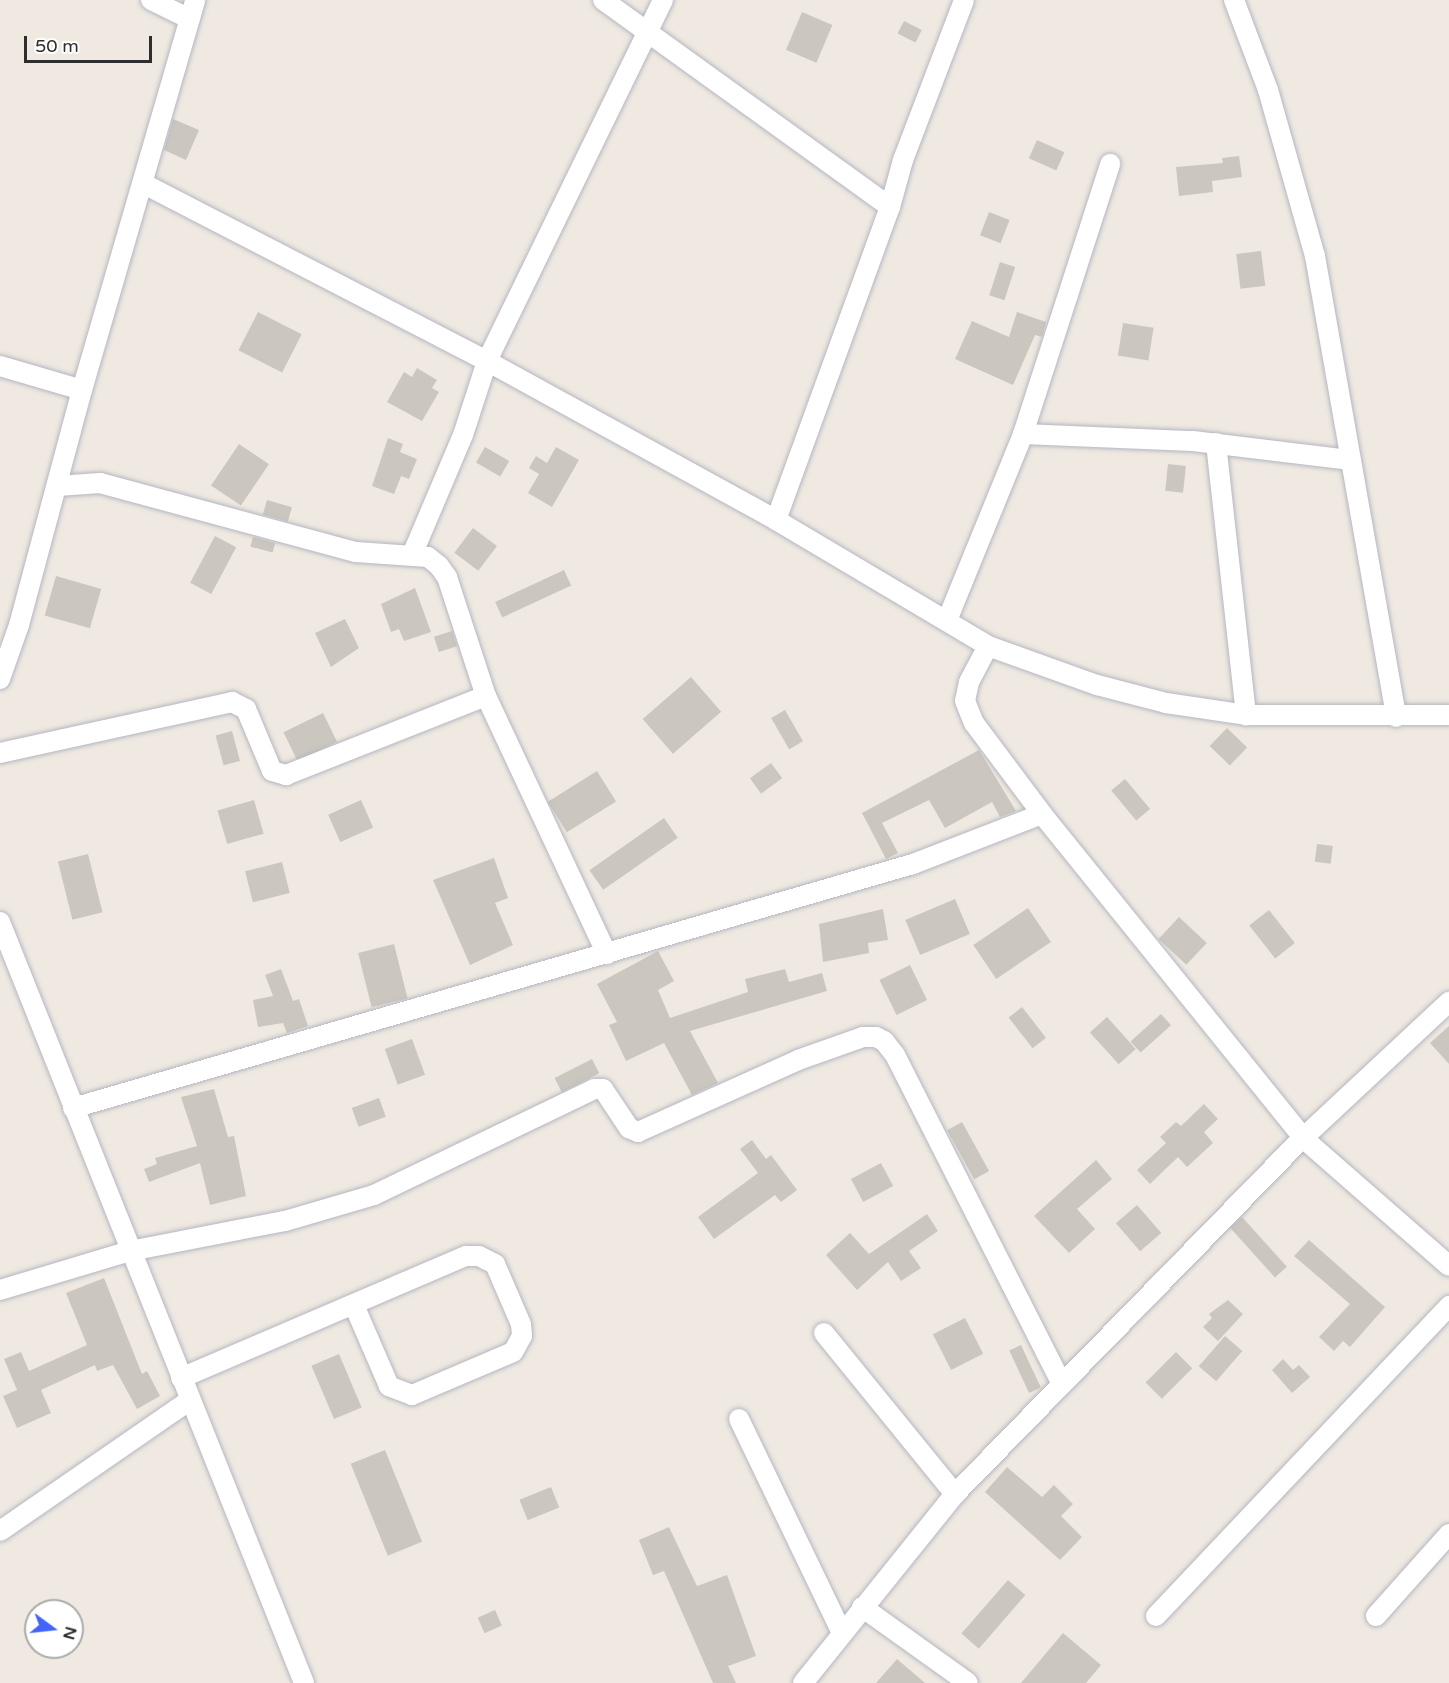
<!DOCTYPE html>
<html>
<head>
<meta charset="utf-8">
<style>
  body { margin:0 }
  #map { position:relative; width:1449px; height:1683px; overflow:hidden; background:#efe9e1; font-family:"Varela Round",sans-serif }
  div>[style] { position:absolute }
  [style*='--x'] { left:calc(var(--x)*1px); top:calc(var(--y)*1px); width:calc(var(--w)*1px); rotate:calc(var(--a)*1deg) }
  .building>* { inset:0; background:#cbc7bf; transform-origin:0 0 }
  .roads { filter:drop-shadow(0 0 2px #b4b7c1) drop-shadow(0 0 2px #b4b7c1) }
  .minor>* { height:20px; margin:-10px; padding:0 10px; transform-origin:10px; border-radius:10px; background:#fff }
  span { translate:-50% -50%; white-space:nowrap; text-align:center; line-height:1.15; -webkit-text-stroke:5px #fff; paint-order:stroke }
  .north { position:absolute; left:24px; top:1599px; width:60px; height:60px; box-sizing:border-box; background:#fff; border:2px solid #ababab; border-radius:50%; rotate:105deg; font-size:16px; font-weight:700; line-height:24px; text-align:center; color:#2e2e2e }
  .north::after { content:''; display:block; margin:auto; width:21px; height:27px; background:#4264fb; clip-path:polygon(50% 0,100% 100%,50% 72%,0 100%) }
  .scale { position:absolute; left:24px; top:36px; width:128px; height:27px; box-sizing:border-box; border:3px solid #2e2e2e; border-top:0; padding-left:8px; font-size:18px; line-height:21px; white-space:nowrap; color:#2e2e2e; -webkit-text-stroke:4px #fff; paint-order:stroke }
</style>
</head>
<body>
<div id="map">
  <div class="building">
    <i style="left:802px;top:12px;width:33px;height:41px;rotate:23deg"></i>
    <i style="left:904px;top:21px;width:20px;height:14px;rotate:27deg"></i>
    <i style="clip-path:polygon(173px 119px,199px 130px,186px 160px,164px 150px)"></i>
    <i style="left:1037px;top:140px;width:30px;height:20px;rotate:24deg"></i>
    <i style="clip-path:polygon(1239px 156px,1242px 177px,1212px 181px,1213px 192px,1179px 196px,1176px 167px,1223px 163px,1222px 158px)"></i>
    <i style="left:989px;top:212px;width:22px;height:25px;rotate:21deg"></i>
    <i style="left:1261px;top:251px;width:35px;height:25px;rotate:83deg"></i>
    <i style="left:1000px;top:262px;width:16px;height:35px;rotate:18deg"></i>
    <i style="left:258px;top:312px;width:49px;height:43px;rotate:27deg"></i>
    <i style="clip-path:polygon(1017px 312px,1046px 322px,1042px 337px,1035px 335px,1013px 385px,955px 359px,972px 321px,1009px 337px)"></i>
    <i style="left:1123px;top:323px;width:31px;height:33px;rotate:9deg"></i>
    <i style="clip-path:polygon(417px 368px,437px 380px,432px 388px,439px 392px,422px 421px,387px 402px,404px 372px,412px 377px)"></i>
    <i style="clip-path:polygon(388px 438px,403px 444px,400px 452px,417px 459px,409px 479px,401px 476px,394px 494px,372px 486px)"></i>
    <i style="left:239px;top:444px;width:36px;height:50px;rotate:34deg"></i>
    <i style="left:485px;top:447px;width:28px;height:18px;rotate:30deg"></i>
    <i style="clip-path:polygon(556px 447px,579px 460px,552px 507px,528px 493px,539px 474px,529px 468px,536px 456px,547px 463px)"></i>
    <i style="left:1168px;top:464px;width:18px;height:27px;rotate:6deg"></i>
    <i style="left:267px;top:500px;width:26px;height:15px;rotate:16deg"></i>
    <i style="left:473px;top:528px;width:30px;height:31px;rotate:37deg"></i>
    <i style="left:215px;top:536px;width:24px;height:53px;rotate:28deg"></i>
    <i style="left:253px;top:537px;width:23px;height:10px;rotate:15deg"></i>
    <i style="left:564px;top:570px;width:17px;height:76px;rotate:65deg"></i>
    <i style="left:56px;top:576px;width:47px;height:41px;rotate:16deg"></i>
    <i style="clip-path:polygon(415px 588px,431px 632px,404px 641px,399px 629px,391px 632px,381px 604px)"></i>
    <i style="clip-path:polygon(345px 619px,359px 648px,331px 667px,315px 633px)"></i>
    <i style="left:452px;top:631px;width:16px;height:19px;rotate:72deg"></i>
    <i style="left:691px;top:677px;width:46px;height:64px;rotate:49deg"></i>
    <i style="left:785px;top:710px;width:36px;height:16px;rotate:60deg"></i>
    <i style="left:323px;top:713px;width:32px;height:44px;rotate:64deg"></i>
    <i style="left:1227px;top:728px;width:28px;height:25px;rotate:44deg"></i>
    <i style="left:232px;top:731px;width:31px;height:17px;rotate:75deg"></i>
    <i style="clip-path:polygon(979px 750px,1016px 811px,1000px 817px,992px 802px,945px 828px,929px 800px,882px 823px,898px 853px,886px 859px,862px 813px)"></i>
    <i style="left:771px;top:763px;width:19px;height:26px;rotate:54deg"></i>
    <i style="left:597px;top:771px;width:36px;height:58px;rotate:58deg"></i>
    <i style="left:1125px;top:779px;width:39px;height:18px;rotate:50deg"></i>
    <i style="left:254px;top:800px;width:35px;height:38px;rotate:74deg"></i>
    <i style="left:361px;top:800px;width:30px;height:36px;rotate:66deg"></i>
    <i style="left:664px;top:818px;width:24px;height:91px;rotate:55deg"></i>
    <i style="left:1317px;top:844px;width:16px;height:18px;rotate:7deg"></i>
    <i style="left:88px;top:854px;width:60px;height:31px;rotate:76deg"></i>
    <i style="clip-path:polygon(494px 858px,508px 898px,495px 903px,513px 945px,470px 965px,433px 880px)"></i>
    <i style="left:282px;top:862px;width:32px;height:38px;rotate:76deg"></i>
    <i style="left:955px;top:899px;width:38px;height:54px;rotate:67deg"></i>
    <i style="left:1028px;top:908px;width:41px;height:66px;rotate:56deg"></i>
    <i style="clip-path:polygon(883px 909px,888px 940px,868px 943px,869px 953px,823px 962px,819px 924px)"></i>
    <i style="left:1269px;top:910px;width:42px;height:25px;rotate:52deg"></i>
    <i style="left:1179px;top:917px;width:38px;height:30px;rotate:43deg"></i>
    <i style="left:394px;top:944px;width:56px;height:37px;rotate:76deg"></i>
    <i style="clip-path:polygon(658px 951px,674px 981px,658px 990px,670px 1018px,748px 992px,745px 979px,785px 969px,789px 982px,822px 973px,827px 991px,690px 1031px,718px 1083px,692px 1095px,664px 1043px,626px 1061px,609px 1025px,617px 1022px,597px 984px)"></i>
    <i style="left:910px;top:965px;width:39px;height:34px;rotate:64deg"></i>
    <i style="clip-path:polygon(281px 969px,293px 1001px,299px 999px,308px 1026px,287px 1033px,283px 1023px,258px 1027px,253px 1000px,273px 996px,265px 975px)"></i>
    <i style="left:1022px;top:1007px;width:39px;height:17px;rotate:52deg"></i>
    <i style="left:1161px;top:1014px;width:15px;height:41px;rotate:48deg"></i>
    <i style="left:1107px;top:1017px;width:43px;height:23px;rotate:48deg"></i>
    <i style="clip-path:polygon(1449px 1026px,1449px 1064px,1430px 1043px)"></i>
    <i style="left:412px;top:1039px;width:38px;height:29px;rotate:70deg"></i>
    <i style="left:592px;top:1059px;width:16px;height:42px;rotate:63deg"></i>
    <i style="clip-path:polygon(214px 1089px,228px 1137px,234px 1136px,246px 1196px,210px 1205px,200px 1163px,149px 1182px,144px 1169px,157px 1164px,155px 1158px,197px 1146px,181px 1097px)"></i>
    <i style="left:379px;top:1098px;width:20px;height:29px;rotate:70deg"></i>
    <i style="clip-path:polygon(1204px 1104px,1218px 1119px,1204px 1132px,1213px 1143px,1187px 1167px,1178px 1157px,1150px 1184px,1137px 1170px,1166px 1143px,1160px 1137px,1176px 1122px,1181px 1126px)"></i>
    <i style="left:962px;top:1122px;width:56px;height:17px;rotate:61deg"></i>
    <i style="clip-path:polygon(752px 1140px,766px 1159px,771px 1155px,797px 1190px,781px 1202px,775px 1195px,714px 1239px,698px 1217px,758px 1173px,740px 1149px)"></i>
    <i style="clip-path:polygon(1096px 1160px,1112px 1179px,1077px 1209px,1095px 1229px,1069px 1253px,1034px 1216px)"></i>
    <i style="left:881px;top:1163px;width:26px;height:34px;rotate:62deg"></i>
    <i style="left:1137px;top:1205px;width:37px;height:28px;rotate:49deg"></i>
    <i style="clip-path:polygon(927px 1214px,938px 1231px,909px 1251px,921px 1268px,901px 1281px,888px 1262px,857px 1290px,826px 1255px,850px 1233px,869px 1254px)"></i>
    <i style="left:1242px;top:1217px;width:67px;height:16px;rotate:48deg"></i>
    <i style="clip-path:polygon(1309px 1240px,1385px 1307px,1350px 1347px,1343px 1341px,1334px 1351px,1319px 1337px,1350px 1304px,1294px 1256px)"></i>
    <i style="clip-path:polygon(104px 1278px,142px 1374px,147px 1371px,160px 1396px,137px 1409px,113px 1365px,97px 1371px,95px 1365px,41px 1390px,51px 1413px,17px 1428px,3px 1396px,17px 1390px,4px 1359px,21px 1352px,29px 1371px,87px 1345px,66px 1293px)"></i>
    <i style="clip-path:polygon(1228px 1300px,1243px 1314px,1218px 1341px,1203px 1327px,1212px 1318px,1209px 1314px)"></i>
    <i style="left:965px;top:1318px;width:40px;height:36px;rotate:63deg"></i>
    <i style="left:1225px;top:1336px;width:23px;height:40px;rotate:41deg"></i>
    <i style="left:1021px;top:1345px;width:47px;height:13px;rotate:65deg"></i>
    <i style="left:1176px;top:1352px;width:23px;height:43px;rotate:45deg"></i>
    <i style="left:339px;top:1354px;width:58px;height:30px;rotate:67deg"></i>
    <i style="clip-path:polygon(1283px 1359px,1293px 1370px,1299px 1365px,1310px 1377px,1292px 1393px,1272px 1370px)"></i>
    <i style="left:385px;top:1450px;width:99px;height:37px;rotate:68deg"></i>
    <i style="clip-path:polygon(1007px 1467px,1042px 1497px,1054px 1485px,1073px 1504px,1061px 1516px,1082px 1537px,1060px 1560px,985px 1492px)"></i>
    <i style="left:551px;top:1487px;width:22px;height:34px;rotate:68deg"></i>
    <i style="clip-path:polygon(669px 1527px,697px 1586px,727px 1575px,756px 1656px,728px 1666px,736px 1683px,713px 1683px,664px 1571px,653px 1575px,639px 1540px)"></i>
    <i style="left:1008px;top:1580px;width:23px;height:71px;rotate:41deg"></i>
    <i style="left:495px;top:1610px;width:17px;height:19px;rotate:66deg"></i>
    <i style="clip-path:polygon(1063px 1633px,1101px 1665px,1086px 1683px,1021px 1683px)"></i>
    <i style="clip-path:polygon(897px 1659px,925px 1683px,876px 1683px)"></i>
  </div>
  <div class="roads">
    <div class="minor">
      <i style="--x:151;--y:0;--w:43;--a:26"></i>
      <i style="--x:603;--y:0;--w:354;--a:35.8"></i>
      <i style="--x:1234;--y:0;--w:96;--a:69.3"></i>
      <i style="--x:1268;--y:90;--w:173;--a:74.2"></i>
      <i style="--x:1315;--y:256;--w:468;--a:80"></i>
      <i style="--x:144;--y:184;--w:386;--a:27.3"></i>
      <i style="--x:487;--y:361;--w:330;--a:28.8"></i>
      <i style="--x:776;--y:520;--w:247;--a:30.7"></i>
      <i style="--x:988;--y:646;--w:116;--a:19.7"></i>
      <i style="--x:1097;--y:685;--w:71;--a:14.6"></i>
      <i style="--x:1166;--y:703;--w:81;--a:8.5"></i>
      <i style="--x:1246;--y:715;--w:203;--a:0"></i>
      <i style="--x:0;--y:366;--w:85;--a:16.3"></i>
      <i style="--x:1023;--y:434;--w:170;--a:2.4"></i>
      <i style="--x:1193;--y:441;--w:159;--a:6.9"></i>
      <i style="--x:1216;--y:443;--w:274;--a:83.7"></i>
      <i style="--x:58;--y:486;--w:42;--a:-4.1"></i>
      <i style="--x:100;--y:483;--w:265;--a:15.1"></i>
      <i style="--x:356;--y:552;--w:72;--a:4"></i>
      <i style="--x:428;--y:557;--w:14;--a:39"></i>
      <i style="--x:439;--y:566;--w:14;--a:54"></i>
      <i style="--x:447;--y:577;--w:125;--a:71.9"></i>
      <i style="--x:486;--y:696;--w:285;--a:64.9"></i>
      <i style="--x:776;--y:520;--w:333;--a:-70"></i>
      <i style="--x:890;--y:207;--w:49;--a:-74.5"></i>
      <i style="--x:903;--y:160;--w:171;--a:-69.1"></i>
      <i style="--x:412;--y:555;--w:130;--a:-67"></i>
      <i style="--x:463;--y:435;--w:78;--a:-72"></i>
      <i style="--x:487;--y:361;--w:402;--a:-64"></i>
      <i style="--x:948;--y:618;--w:199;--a:-67.8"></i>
      <i style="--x:1023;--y:434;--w:284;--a:-72.1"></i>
      <i style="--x:988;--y:646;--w:41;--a:117.8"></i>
      <i style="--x:969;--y:682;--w:19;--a:102"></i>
      <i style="--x:965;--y:701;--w:24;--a:68"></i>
      <i style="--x:974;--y:723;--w:114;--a:53.2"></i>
      <i style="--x:1042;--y:814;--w:416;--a:51.1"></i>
      <i style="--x:1303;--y:1138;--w:194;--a:41.2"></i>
      <i style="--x:0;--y:679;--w:57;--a:-70.6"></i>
      <i style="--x:19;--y:625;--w:243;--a:-75"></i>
      <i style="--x:82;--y:390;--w:406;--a:-73.8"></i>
      <i style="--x:0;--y:753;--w:238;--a:-12.4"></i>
      <i style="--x:232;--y:702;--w:16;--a:27"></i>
      <i style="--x:246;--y:709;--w:67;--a:67.2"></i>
      <i style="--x:272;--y:771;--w:15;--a:16"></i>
      <i style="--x:286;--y:775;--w:215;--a:-21.6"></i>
      <i style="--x:0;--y:922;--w:819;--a:68.22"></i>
      <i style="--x:73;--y:1108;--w:875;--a:-16.2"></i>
      <i style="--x:913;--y:864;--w:138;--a:-21.2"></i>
      <i style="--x:0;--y:1290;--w:136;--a:-16.7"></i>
      <i style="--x:130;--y:1251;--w:158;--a:-11"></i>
      <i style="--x:285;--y:1221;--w:93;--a:-16.3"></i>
      <i style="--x:374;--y:1195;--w:244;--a:-25.7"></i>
      <i style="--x:594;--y:1089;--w:9;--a:0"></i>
      <i style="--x:603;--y:1089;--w:47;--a:56.3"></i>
      <i style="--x:629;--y:1128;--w:10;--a:24"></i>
      <i style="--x:638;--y:1132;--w:175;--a:-24.2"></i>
      <i style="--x:798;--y:1060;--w:69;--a:-19.5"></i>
      <i style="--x:863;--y:1037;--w:13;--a:0"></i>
      <i style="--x:876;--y:1037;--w:9;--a:27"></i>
      <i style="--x:884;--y:1041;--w:18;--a:52"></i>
      <i style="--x:895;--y:1055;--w:369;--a:63.1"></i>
      <i style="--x:824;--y:1333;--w:208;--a:50.9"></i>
      <i style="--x:181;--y:1378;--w:310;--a:-23.2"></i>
      <i style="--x:466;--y:1256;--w:13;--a:0"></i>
      <i style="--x:479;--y:1256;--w:18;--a:27"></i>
      <i style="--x:495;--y:1264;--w:65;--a:66.6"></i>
      <i style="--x:521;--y:1324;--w:12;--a:85"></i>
      <i style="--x:522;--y:1336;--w:18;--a:119"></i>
      <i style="--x:513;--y:1352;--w:110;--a:156.9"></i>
      <i style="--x:412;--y:1395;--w:25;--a:-159"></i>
      <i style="--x:389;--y:1386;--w:88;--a:-113.4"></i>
      <i style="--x:739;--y:1419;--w:237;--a:64.3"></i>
      <i style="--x:0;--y:1531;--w:231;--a:-34.6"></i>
      <i style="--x:862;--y:1607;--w:130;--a:35.6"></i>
      <i style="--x:1156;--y:1616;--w:427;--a:-46.6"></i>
      <i style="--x:1376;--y:1616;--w:110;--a:-48.3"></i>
      <i style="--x:803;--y:1683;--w:243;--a:-51.2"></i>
      <i style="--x:955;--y:1494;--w:498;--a:-45.7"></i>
      <i style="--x:1303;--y:1138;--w:200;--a:-43"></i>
    </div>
  </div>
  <div class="north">N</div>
  <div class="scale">50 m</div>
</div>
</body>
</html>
